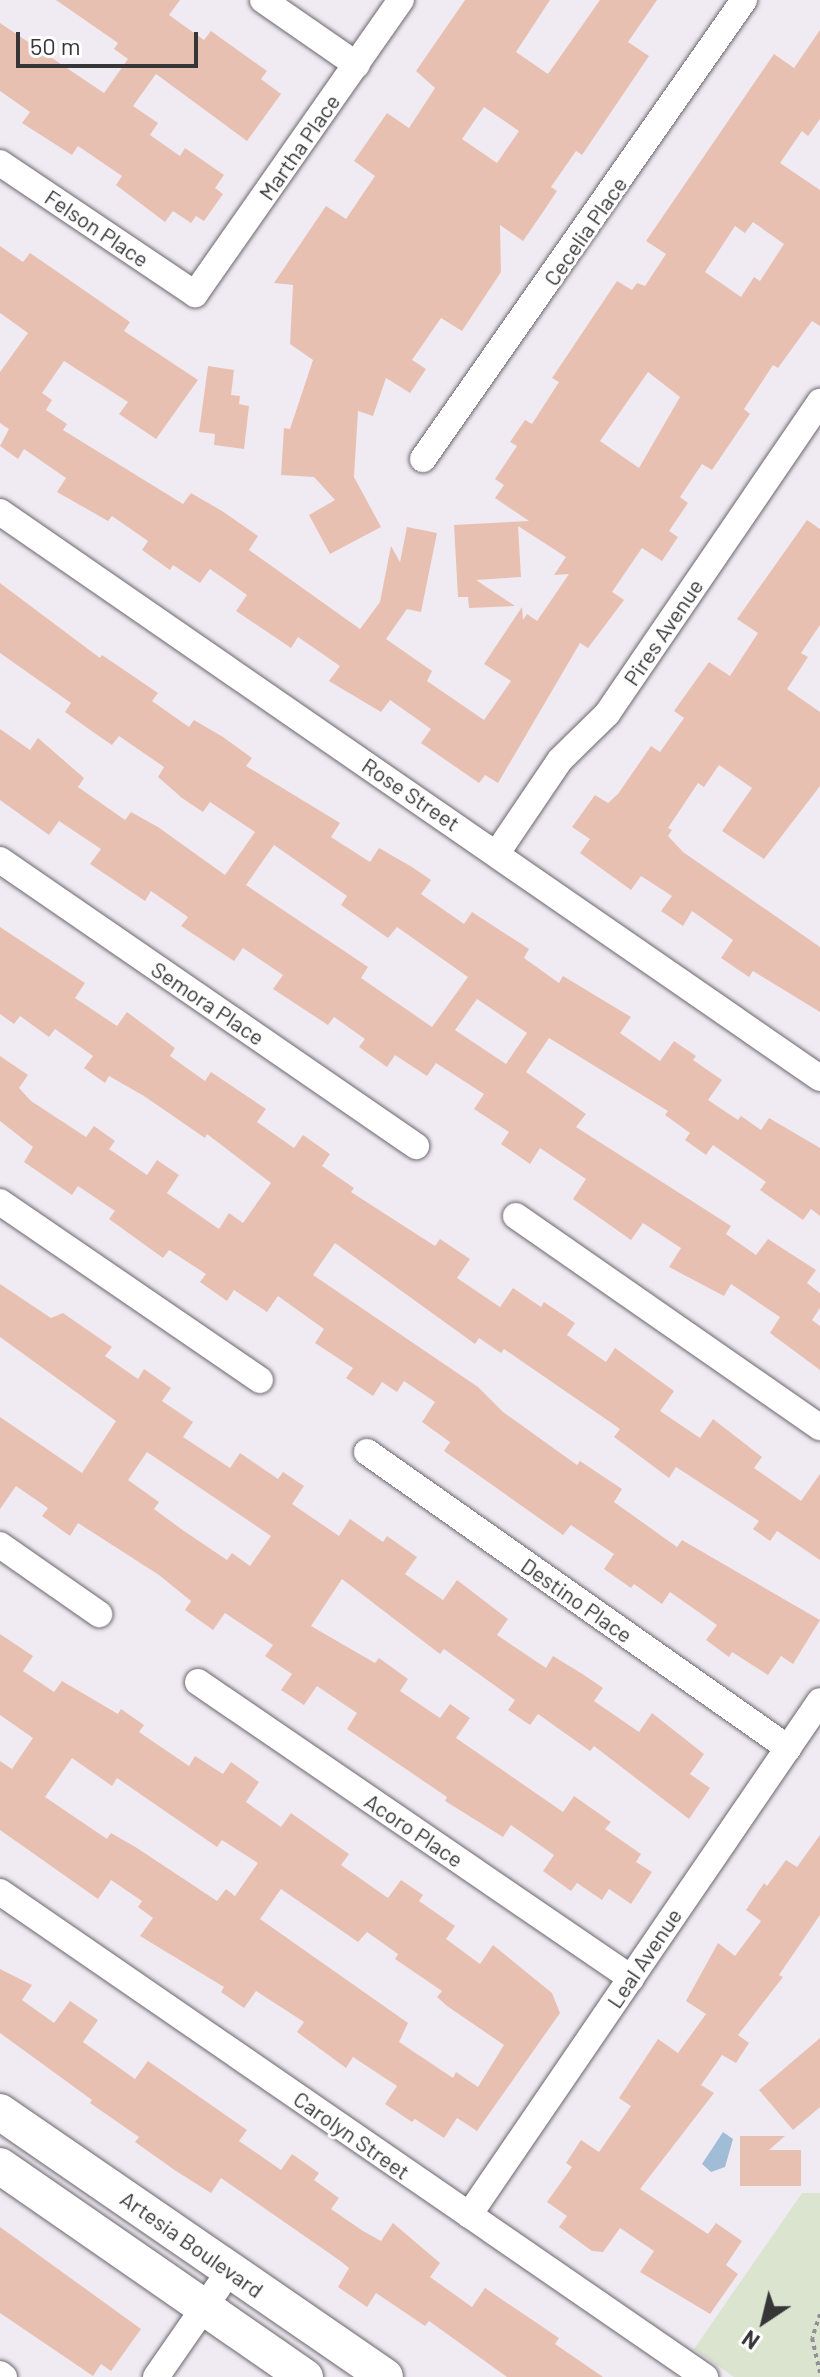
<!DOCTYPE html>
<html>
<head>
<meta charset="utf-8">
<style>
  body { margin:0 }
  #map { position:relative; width:820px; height:2377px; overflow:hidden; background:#f0ebf3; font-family:Barlow,sans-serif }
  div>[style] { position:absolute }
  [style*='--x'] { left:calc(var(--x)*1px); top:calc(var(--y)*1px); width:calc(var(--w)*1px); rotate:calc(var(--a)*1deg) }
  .green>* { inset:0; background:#dae4ce }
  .water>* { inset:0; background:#a0bcd7 }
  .building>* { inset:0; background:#e8c0b2 }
  .path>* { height:4px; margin-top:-2px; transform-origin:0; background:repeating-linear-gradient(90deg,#939095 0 4px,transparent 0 8px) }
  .roads { filter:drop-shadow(0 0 2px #6b676e) drop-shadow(0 0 2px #6b676e) }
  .minor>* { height:26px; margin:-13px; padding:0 13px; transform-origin:13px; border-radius:13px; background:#fff }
  .secondary>* { height:36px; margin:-18px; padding:0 18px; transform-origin:18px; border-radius:18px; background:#fff }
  span { translate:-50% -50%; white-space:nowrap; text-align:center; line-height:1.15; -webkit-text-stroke:6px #fff; paint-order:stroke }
  .street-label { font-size:22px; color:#363538 }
  .north { position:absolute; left:724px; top:2281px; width:80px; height:80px; -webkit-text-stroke:6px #fff; paint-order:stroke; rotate:215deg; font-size:22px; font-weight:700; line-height:32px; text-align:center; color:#363538 }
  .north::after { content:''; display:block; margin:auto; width:28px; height:36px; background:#363538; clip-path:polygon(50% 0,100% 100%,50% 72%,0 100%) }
  .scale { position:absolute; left:16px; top:32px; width:182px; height:36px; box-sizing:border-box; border:4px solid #363538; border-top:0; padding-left:10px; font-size:24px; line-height:28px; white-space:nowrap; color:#363538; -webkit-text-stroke:6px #fff; paint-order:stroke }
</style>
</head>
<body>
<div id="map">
  <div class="green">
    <i style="clip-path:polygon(802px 2193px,820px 2193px,820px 2377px,734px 2377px,694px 2349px)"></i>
  </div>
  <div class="water">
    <i style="clip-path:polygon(723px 2132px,733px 2139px,725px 2167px,711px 2172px,702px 2164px)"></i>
  </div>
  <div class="building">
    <i style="clip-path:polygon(56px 0,180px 0,169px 15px,204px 40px,211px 31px,267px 71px,261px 79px,281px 94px,247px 141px,156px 74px,133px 106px,158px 123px,150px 135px,180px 156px,185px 148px,224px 175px,215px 188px,223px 194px,204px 221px,196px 216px,191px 223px,173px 211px,165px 222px,116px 185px,122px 176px,78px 146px,72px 155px,22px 123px,30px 112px,0 91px,0 23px,104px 93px,128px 59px,114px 49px,118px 43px)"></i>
    <i style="clip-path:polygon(evenodd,465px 0,550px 0,516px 52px,548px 74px,600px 0,657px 0,628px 42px,649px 56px,582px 155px,576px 151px,551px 187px,557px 191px,541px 215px,523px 241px,500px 225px,501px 272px,462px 331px,441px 318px,412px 360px,426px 369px,410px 393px,386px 378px,373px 416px,358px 411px,354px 477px,381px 527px,330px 554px,309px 515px,335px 500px,314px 477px,281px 475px,284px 428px,290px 429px,313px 360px,290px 344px,293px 285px,274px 283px,326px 206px,346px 219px,375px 176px,354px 161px,387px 113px,409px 128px,435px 88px,416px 71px,465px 0,484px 107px,519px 131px,497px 163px,462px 139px,484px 107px)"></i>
    <i style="clip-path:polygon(evenodd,820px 30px,820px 119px,808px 136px,802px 131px,780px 163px,820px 190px,820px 326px,812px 321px,778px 368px,773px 365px,744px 409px,750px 414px,712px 470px,702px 464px,680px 497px,688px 503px,669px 531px,678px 537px,662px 561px,642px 548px,612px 592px,624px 600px,588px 648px,580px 643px,498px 783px,485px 775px,479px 783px,421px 743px,431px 729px,390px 700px,381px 712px,329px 681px,340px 666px,298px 637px,291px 648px,236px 611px,247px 595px,210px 569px,200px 583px,173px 565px,170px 570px,142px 550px,148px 541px,112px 516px,108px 521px,57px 492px,66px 478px,24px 449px,18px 459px,0 446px,9px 429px,0 423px,0 372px,28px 333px,0 313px,0 246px,23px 262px,30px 253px,65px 277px,130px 322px,124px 331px,198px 380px,156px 439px,119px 414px,128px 402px,64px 361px,42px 393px,52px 400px,46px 410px,67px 424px,63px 430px,183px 504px,191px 493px,222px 511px,258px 536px,249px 550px,360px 629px,380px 602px,391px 546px,400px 562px,407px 527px,437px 533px,421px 612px,407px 609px,386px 639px,432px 671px,427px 681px,484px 720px,511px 681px,484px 664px,522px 607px,523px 620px,527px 614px,537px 621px,569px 574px,554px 575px,566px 557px,518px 526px,521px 577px,476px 580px,515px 606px,469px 608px,468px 597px,458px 597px,454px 525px,529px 521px,495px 498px,504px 485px,495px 479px,517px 446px,510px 442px,525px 420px,532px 424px,559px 382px,552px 378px,617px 281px,632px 290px,637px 283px,645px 286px,666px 254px,646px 241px,774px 54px,794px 68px,820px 30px,753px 222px,784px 244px,760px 281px,754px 277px,741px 297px,705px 272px,735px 226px,745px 233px,753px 222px,820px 30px,648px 372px,680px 397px,639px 468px,600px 441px,648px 372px)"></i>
    <i style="clip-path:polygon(208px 366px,234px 370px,231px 395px,240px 396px,239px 404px,249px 406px,244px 449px,214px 445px,215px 434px,199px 432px)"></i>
    <i style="clip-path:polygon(807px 520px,820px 529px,820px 625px,801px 653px,808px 657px,787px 689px,820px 712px,820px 786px,764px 859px,722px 831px,752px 788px,719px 765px,704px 787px,698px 783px,668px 828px,672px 830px,668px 836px,683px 852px,820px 947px,820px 1012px,753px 971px,749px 977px,721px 958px,733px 940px,692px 911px,683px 926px,661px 911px,672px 896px,641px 876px,631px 890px,580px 853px,590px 839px,572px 827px,595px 795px,608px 803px,618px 794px,651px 746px,660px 752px,684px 718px,674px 711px,709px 662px,730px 676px,758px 633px,737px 619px)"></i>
    <i style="clip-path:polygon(evenodd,0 583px,100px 658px,102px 655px,158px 693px,152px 701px,189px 727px,194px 720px,223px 737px,252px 758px,246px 766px,340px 823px,331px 837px,370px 862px,379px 848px,412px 867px,431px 880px,421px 894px,464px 924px,472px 912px,529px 949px,524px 958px,559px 983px,563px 976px,631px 1017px,620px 1033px,660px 1061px,674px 1041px,696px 1056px,693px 1060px,722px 1080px,708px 1100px,738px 1120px,741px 1116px,761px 1130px,769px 1118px,820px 1148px,820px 1216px,811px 1209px,803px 1220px,760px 1190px,766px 1182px,713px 1145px,706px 1155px,685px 1140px,690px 1133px,665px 1115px,668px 1111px,549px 1038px,526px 1072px,586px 1114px,576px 1127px,731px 1226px,726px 1234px,756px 1255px,768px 1239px,816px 1270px,807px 1283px,820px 1293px,820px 1308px,812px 1320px,820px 1326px,820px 1370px,770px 1333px,780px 1317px,731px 1284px,724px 1296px,669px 1267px,681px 1248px,643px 1223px,631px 1240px,573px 1199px,586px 1179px,540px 1148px,530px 1164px,501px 1144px,509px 1132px,474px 1109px,484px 1094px,436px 1063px,427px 1076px,395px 1055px,387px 1067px,359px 1047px,365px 1039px,334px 1017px,328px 1025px,273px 989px,283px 975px,243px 948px,234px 961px,181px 926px,188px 917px,151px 891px,145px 901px,90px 864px,101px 849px,59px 821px,49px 835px,0 800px,0 729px,30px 750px,38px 738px,84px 778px,78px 787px,125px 820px,131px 812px,158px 827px,225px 875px,255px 832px,210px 802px,203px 812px,182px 798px,158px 777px,164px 767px,119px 736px,112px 745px,93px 732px,65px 712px,71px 703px,0 653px,0 583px,274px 845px,347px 896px,341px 905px,388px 938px,397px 927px,468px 977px,432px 1027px,361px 978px,368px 967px,246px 885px,274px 845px,0 583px,477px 999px,527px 1033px,506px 1064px,455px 1030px,477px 999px)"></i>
    <i style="clip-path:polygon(0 927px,85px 983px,75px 998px,117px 1026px,127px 1012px,175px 1048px,170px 1056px,205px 1081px,211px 1072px,266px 1109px,257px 1122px,294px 1148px,303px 1135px,330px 1154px,322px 1166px,354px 1188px,351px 1192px,435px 1246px,440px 1239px,470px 1259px,457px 1278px,500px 1307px,513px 1288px,541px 1307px,544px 1302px,575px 1323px,567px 1335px,606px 1362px,615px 1348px,674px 1391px,660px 1411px,700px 1438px,713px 1419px,762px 1457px,754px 1468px,801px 1501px,820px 1474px,820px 1560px,777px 1531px,770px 1541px,753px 1529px,759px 1521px,676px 1467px,669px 1478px,614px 1437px,620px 1429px,613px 1424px,504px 1349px,501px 1353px,479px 1338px,475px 1344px,335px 1243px,313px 1275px,478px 1387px,503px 1412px,577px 1465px,580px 1461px,622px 1489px,614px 1502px,677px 1547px,682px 1540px,820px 1620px,793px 1664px,781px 1656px,768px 1675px,732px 1652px,729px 1657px,706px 1640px,717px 1625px,670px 1592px,662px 1604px,634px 1584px,631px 1588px,604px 1569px,614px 1554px,571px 1525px,563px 1535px,444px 1451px,450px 1442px,422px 1422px,435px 1402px,404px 1381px,397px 1392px,382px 1382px,373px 1396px,346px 1378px,353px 1368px,315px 1343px,324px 1329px,278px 1296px,267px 1312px,234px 1290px,227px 1301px,200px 1282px,206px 1274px,169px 1250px,163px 1258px,109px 1219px,115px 1211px,78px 1186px,72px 1195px,24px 1162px,33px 1147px,0 1121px,0 1056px,28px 1075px,19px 1088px,31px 1101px,86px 1137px,94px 1126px,115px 1141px,109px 1149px,147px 1175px,157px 1160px,179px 1175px,167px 1193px,219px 1229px,229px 1213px,243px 1223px,271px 1183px,207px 1134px,205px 1138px,144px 1096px,109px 1076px,105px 1083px,84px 1068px,93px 1056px,55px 1029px,49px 1037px,20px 1016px,14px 1024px,0 1014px)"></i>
    <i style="clip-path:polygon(evenodd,0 1284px,51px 1318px,63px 1313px,112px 1347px,105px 1356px,138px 1379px,144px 1369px,171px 1388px,162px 1401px,193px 1422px,183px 1437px,230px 1468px,240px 1453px,278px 1479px,283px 1472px,304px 1486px,292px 1504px,339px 1536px,350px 1519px,383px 1542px,387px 1536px,417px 1557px,405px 1574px,443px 1600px,457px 1580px,508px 1619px,497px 1635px,546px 1668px,553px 1656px,584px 1675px,603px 1688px,594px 1701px,639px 1732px,652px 1713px,704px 1754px,690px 1774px,710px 1788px,689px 1819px,594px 1746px,590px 1751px,538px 1714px,530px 1725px,508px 1710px,515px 1700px,444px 1649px,440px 1654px,342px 1579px,311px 1626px,375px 1663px,379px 1658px,408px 1679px,400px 1691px,440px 1718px,450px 1704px,470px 1718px,456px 1738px,563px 1812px,574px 1796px,611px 1822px,605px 1829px,641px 1854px,636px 1862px,652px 1872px,631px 1904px,609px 1889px,602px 1900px,577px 1883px,571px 1891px,543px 1871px,554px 1855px,511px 1825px,503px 1837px,445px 1801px,447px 1797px,347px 1729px,357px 1713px,317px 1686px,304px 1705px,281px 1690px,292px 1674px,265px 1656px,273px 1645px,225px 1613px,213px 1630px,185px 1610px,191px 1601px,159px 1575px,78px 1523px,70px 1536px,42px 1516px,48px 1508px,16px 1486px,0 1509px,0 1417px,82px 1473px,116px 1421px,0 1337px,0 1284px,147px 1452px,271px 1536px,250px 1566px,232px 1553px,227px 1560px,184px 1531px,154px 1509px,159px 1502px,128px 1480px,147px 1452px)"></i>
    <i style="clip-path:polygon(evenodd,0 1634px,33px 1656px,23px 1671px,54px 1692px,62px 1681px,118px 1714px,121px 1709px,144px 1725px,139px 1732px,189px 1766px,195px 1756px,223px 1774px,231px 1762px,259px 1782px,246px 1802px,281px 1827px,291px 1813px,349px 1854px,341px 1865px,388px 1898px,401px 1880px,423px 1895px,419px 1901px,455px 1926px,446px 1939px,480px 1964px,493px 1945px,552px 1993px,560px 2013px,477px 2131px,457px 2118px,444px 2138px,415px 2119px,412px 2122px,385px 2104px,397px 2086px,353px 2057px,346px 2068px,297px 2032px,304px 2022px,256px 1991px,244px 2008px,221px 1992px,224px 1987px,140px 1936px,153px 1918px,138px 1907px,142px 1901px,111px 1880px,98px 1899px,0 1830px,0 1761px,12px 1769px,33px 1738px,0 1715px,0 1634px,72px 1758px,112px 1786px,117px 1778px,217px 1847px,222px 1840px,258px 1863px,235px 1896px,226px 1889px,217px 1901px,137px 1848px,111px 1833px,107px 1839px,45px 1797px,72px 1758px,0 1634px,281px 1889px,358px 1942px,367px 1932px,398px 1954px,395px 1959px,442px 1991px,437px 1997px,447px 2006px,504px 2045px,478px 2087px,456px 2072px,453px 2078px,399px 2042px,408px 2023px,260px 1919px,281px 1889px)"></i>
    <i style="clip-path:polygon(820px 1835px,820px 1915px,779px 1975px,783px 1977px,738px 2035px,749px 2043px,736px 2063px,722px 2055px,701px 2085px,714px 2093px,640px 2189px,708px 2234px,716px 2223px,742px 2241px,726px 2265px,738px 2274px,710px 2314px,640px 2272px,654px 2251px,620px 2228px,603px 2252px,592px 2251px,559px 2227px,567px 2216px,547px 2202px,572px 2167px,566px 2163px,581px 2140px,599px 2152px,631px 2106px,619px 2098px,658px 2039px,678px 2053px,706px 2014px,686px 2001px,718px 1943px,735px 1956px,761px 1921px,746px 1910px,764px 1883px,767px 1886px,786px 1860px,797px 1867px)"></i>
    <i style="clip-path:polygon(0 1969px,32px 1985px,22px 2000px,54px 2023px,70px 2001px,98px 2020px,83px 2042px,135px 2079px,148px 2061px,247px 2130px,239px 2141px,281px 2170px,292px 2154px,319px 2173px,314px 2180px,339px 2198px,331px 2209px,363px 2231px,381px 2241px,393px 2223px,440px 2263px,430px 2277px,472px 2307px,485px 2288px,559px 2338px,555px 2344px,603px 2377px,507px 2377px,429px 2321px,425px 2326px,376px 2293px,367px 2307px,338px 2287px,349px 2268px,339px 2260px,221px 2178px,211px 2193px,176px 2171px,135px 2142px,139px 2137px,90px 2103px,92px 2100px,0 2033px)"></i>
    <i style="clip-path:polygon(820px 2038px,820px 2107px,793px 2130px,759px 2090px)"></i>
    <i style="clip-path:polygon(740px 2136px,785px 2136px,769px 2150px,801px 2150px,801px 2186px,740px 2186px)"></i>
    <i style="clip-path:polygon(0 2227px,141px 2329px,111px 2371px,101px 2364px,93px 2376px,0 2313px)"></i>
  </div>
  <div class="path">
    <i style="--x:820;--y:2314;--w:25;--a:108"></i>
    <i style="--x:812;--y:2338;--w:37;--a:77"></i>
  </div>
  <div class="roads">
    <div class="minor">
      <i style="--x:263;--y:0;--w:114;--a:34.7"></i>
      <i style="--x:0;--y:163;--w:235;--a:33.9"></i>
      <i style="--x:195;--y:294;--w:359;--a:-55"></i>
      <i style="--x:423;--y:459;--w:560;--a:-55.03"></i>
      <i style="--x:0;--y:512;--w:996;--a:34.62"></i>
      <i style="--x:497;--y:853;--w:112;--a:-55.9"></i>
      <i style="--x:560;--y:760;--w:66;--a:-44.4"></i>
      <i style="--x:607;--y:714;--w:378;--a:-55.7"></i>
      <i style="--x:0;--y:860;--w:505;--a:34.51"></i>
      <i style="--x:0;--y:1202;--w:315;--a:34.4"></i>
      <i style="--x:516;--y:1216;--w:370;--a:34.8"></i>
      <i style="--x:367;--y:1452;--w:515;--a:35.11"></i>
      <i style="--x:0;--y:1545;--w:121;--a:34.9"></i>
      <i style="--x:198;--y:1682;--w:525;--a:34.36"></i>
      <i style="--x:0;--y:1892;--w:856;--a:34.53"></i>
      <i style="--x:469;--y:2215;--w:622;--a:-55.67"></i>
      <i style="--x:0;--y:2374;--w:5;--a:37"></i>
      <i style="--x:156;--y:2377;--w:130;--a:-55.3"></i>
    </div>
    <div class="secondary">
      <i style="--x:0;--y:2112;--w:467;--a:34.5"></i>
      <i style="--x:0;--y:2166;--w:371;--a:34.7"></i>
    </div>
  </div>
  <div class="street-label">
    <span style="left:299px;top:147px;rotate:-55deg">Martha Place</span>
    <span style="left:97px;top:228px;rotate:34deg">Felson Place</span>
    <span style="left:585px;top:231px;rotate:-55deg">Cecelia Place</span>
    <span style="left:663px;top:632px;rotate:-56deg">Pires Avenue</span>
    <span style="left:411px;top:794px;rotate:34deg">Rose Street</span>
    <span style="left:208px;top:1003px;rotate:34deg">Semora Place</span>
    <span style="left:577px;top:1600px;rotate:35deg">Destino Place</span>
    <span style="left:414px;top:1830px;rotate:34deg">Acoro Place</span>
    <span style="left:644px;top:1958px;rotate:-56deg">Leal Avenue</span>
    <span style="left:352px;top:2135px;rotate:35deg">Carolyn Street</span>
    <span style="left:192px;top:2244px;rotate:35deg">Artesia Boulevard</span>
  </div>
  <div class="north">N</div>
  <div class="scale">50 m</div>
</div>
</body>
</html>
